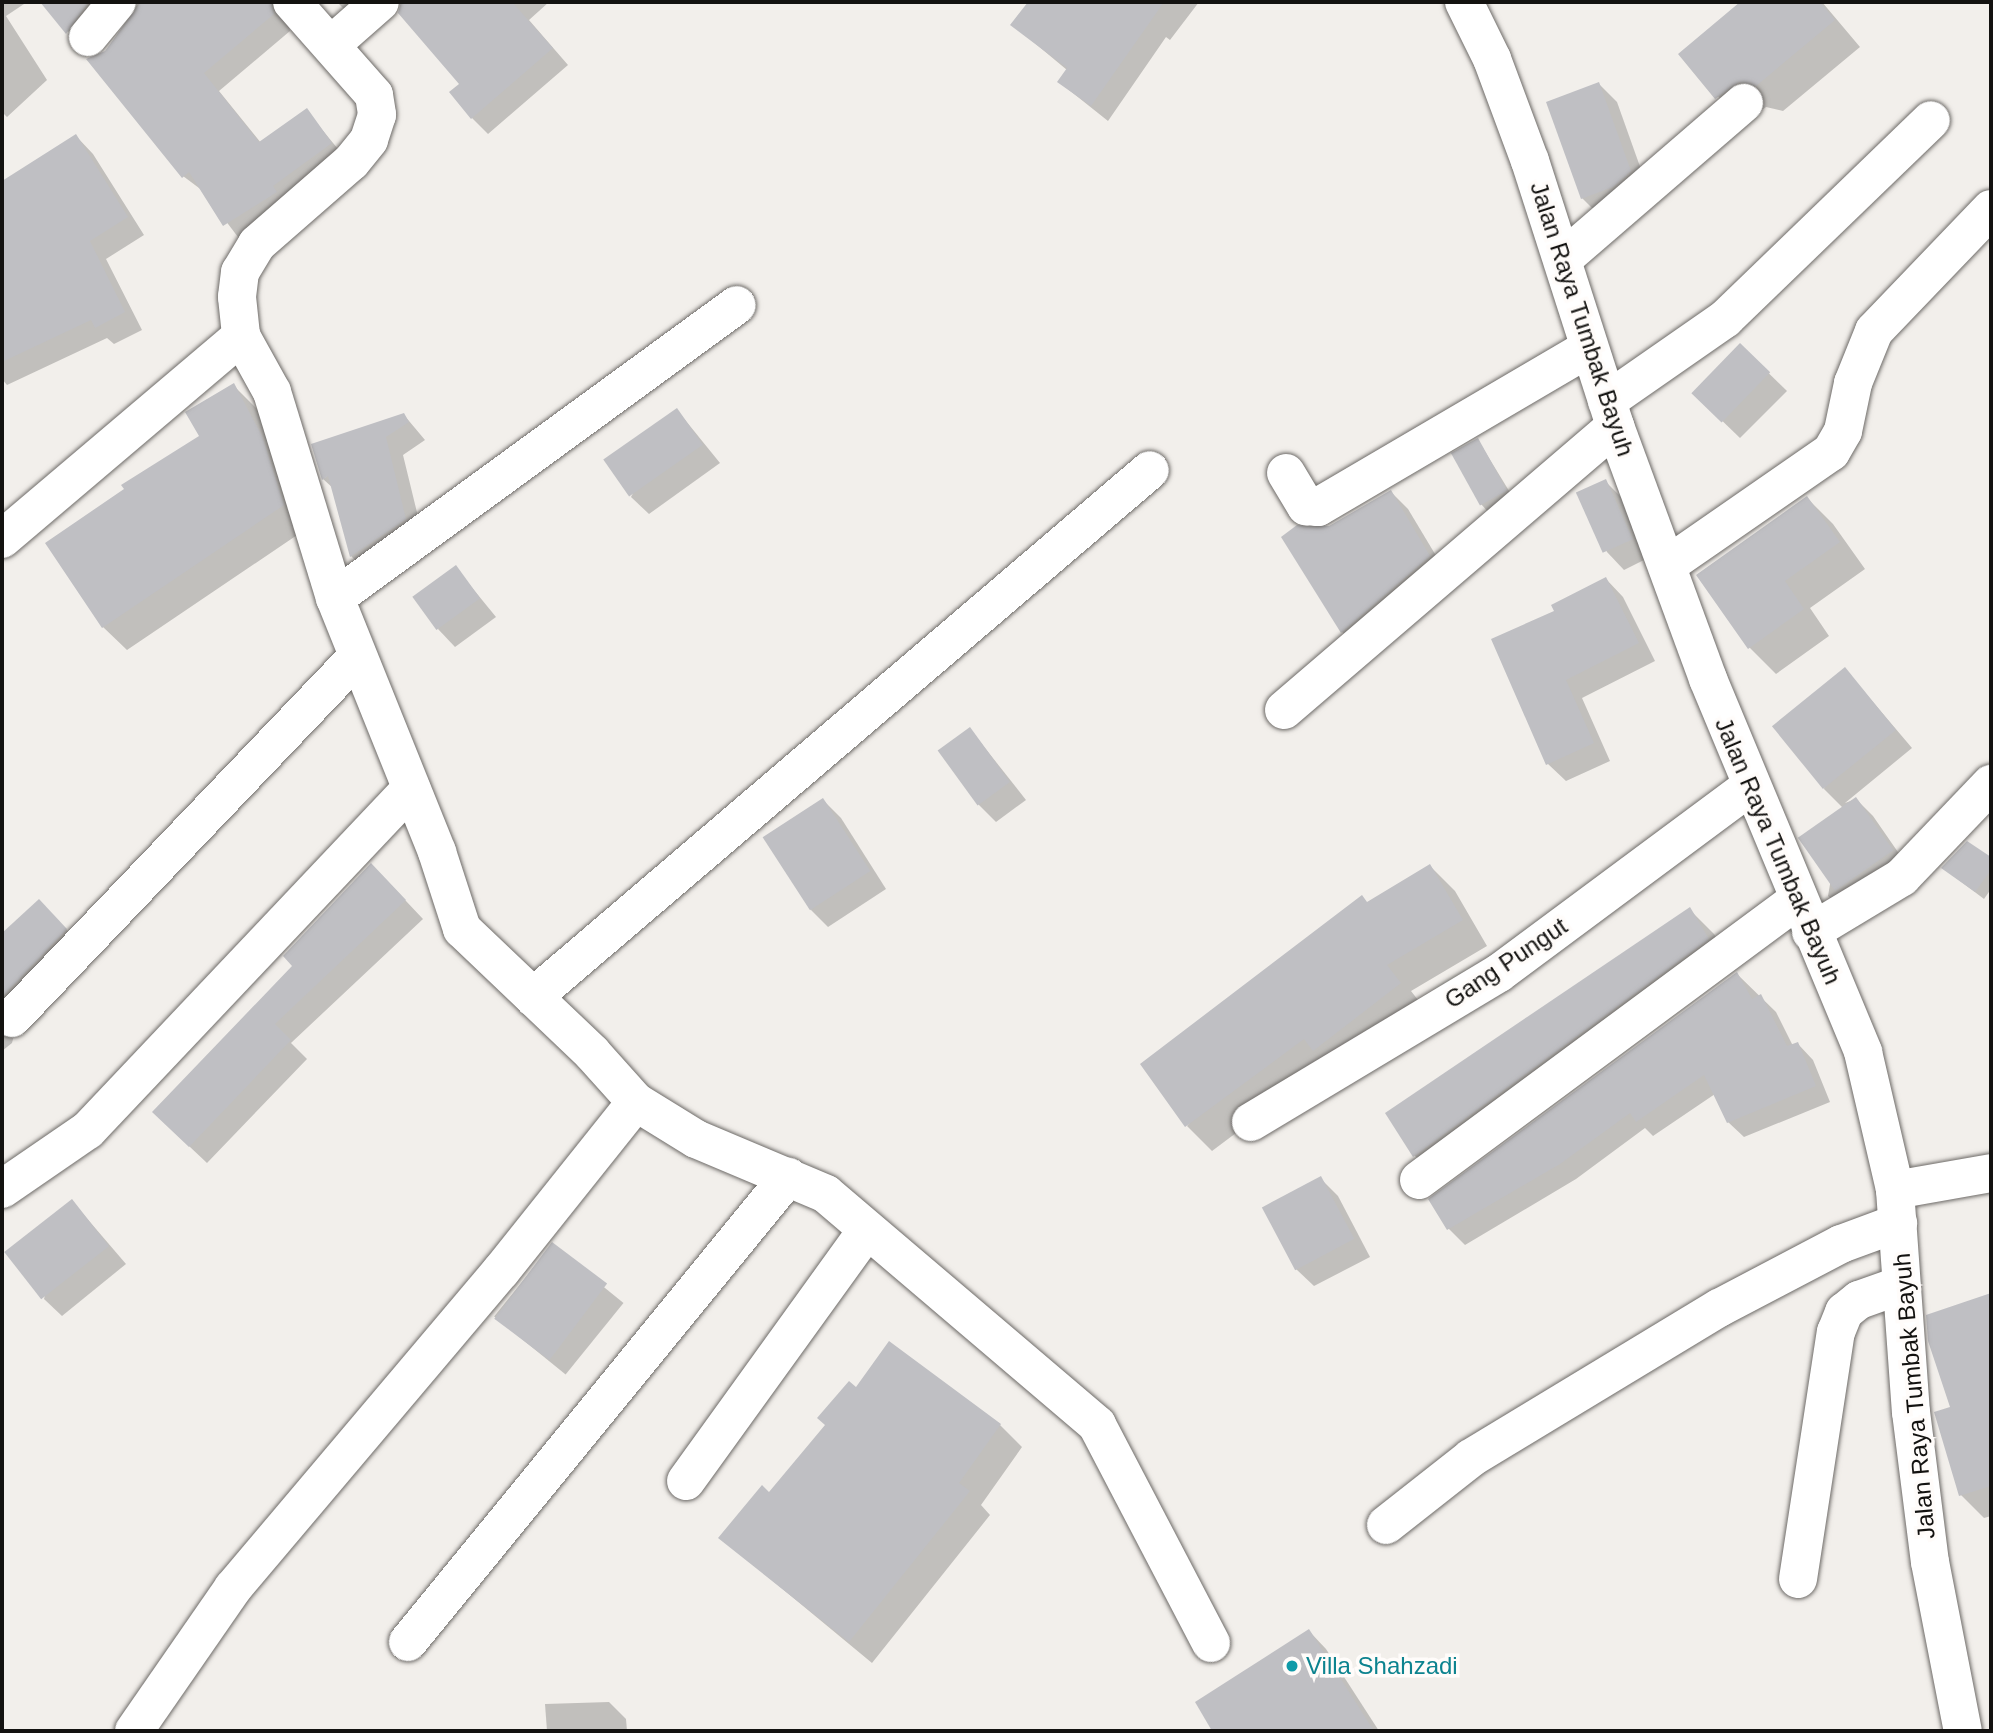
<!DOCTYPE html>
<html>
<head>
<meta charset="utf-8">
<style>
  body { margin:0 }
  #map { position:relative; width:1993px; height:1733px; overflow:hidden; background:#f2efeb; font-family:Helvetica,sans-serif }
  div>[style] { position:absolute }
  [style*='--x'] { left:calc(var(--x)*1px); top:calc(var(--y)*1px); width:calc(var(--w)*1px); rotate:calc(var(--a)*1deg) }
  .shadow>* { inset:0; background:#0003; transform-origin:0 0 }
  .building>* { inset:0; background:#bfbfc3; transform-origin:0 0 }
  .roads { filter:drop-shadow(0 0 2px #6d6a67) drop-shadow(0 0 2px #6d6a67) }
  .street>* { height:38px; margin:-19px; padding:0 19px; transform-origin:19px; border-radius:19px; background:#fff }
  .secondary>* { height:38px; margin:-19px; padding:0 19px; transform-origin:19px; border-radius:19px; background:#fff }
  .dots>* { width:19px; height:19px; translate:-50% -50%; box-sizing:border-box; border:4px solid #fffcfa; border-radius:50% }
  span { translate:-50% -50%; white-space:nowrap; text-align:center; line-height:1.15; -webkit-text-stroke:7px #fffcfa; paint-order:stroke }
  .street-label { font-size:24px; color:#131210 }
  .culture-label { font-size:24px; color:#0d838f }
  .left { translate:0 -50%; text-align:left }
  .frame { position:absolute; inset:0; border:4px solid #131210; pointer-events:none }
</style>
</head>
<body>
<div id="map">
  <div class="shadow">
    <i style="clip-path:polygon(2px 2px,27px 2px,6px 16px,47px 80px,7px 117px,2px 112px)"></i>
    <i style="clip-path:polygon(42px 2px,123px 2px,84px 49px)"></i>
    <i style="clip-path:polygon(139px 2px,294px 2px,287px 13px,290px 31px,219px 91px,261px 143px,306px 110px,347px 160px,241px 241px,203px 191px,183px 176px,105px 53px)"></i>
    <i style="clip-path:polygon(337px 2px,354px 2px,345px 10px)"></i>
    <i style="clip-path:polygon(403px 2px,549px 2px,529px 20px,568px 65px,488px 134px,472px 118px,461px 84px,400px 12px)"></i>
    <i style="clip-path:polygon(1030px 2px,1199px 2px,1170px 40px,1166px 37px,1108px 121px,1059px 82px,1067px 70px,1013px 25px)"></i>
    <i style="clip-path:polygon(1742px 2px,1822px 2px,1860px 47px,1783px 111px,1766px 107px,1743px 124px,1680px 54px)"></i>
    <i style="clip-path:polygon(1599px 84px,1617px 102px,1648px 189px,1600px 216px,1582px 198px)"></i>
    <i style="clip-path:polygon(76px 136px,93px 154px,144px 235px,106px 259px,142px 330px,114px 344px,107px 338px,7px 385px,2px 379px,2px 186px,37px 169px)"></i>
    <i style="clip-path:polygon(1740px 345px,1787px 391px,1740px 438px,1712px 411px)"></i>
    <i style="clip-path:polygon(234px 386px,257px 409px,306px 529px,127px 650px,103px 627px,47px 544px,201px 437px)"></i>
    <i style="clip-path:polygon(677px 410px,720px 463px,649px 514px,631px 497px)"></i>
    <i style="clip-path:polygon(404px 415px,425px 440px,403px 455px,423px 537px,369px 574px,351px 556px,334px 489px,323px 479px)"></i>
    <i style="clip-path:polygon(1478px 440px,1514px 499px,1489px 513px,1481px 504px)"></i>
    <i style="clip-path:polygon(1605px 481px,1623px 499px,1650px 557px,1624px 570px,1607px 552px,1579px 494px)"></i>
    <i style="clip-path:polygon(1391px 492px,1408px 509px,1447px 574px,1359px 649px,1342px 632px,1330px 528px)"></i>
    <i style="clip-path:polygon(1807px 498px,1833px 524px,1865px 569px,1810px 608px,1829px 636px,1776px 674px,1750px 648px,1698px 576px)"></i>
    <i style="clip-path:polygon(456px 568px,496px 617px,455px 647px,438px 629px)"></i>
    <i style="clip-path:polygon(1606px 579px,1623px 597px,1655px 661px,1582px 698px,1610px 761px,1566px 781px,1548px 764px,1556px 612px)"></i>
    <i style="clip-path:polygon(1845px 669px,1912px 748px,1845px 803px,1856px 799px,1873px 816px,1909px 868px,1846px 913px,1828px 896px,1843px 808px,1824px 789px)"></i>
    <i style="clip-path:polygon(970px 729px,1026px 800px,996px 822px,979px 805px)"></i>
    <i style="clip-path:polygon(823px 800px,841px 818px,886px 889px,828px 927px,811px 910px)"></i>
    <i style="clip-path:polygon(1967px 843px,1991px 860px,1991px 889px,1984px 899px,1943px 868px)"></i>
    <i style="clip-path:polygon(1430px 866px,1455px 891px,1487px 946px,1411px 991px,1425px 1009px,1328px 1064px,1212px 1151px,1187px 1126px,1368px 904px)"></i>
    <i style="clip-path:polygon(389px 883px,423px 919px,291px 1043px,307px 1059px,207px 1163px,172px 1130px)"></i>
    <i style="clip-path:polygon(39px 901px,87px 951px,17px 1024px,12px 1043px,2px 1051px,2px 936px)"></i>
    <i style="clip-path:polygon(1690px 910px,1714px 934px,1732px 964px,1439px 1180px,1415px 1156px,1387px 1114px)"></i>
    <i style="clip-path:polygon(1737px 974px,1776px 1012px,1793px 1046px,1798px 1044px,1813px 1060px,1830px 1102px,1744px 1137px,1728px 1122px,1715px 1094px,1653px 1136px,1645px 1128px,1576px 1179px,1465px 1245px,1449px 1229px,1430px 1200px)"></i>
    <i style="clip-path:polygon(1320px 1178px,1338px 1196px,1370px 1257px,1314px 1286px,1296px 1269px)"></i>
    <i style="clip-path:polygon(72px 1201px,126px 1264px,62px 1316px,44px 1299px)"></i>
    <i style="left:552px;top:1245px;width:92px;height:92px;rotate:39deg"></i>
    <i style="clip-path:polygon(1991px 1295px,1991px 1516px,1984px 1518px,1961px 1495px,1952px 1408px,1928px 1316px)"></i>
    <i style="clip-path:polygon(856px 1389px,1000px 1425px,1022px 1447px,981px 1505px,990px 1515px,872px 1663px,721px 1538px,769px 1494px)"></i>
    <i style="clip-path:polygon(1309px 1631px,1326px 1649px,1379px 1731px,1214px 1731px,1197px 1703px)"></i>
    <i style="clip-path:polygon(609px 1702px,626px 1719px,627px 1731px,547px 1731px,545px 1704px)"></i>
  </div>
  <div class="building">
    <i style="clip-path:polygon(40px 2px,85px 2px,87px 4px,66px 34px)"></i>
    <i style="clip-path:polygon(141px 2px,271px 2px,274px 14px,204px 73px,259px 142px,307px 108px,332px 143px,273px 186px,277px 192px,223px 226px,189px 172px,182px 178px,86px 59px,105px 51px)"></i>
    <i style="clip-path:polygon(401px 2px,512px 2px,553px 48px,471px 119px,449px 92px,459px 84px,398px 13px)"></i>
    <i style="clip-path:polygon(1028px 2px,1164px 2px,1091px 106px,1057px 82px,1067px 68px,1010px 25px)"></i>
    <i style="clip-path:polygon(1740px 2px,1820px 2px,1835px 20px,1756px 86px,1739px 82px,1715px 99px,1678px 54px)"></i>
    <i style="clip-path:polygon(1599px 82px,1631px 171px,1613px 187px,1581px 199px,1546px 102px)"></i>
    <i style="clip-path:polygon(76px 134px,128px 217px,90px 241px,125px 312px,95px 328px,91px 320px,2px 362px,2px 181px)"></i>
    <i style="left:1740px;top:343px;width:42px;height:70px;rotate:44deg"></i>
    <i style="clip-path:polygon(234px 383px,262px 436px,284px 505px,102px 628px,45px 543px,124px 489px,121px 485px,199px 436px,185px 412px)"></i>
    <i style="left:677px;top:408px;width:45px;height:90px;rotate:55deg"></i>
    <i style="clip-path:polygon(404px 413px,409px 422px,386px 437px,406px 519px,350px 557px,328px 476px,322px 480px,311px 444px)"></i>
    <i style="left:1478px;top:438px;width:60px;height:31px;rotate:61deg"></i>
    <i style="left:1606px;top:479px;width:66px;height:33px;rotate:66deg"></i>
    <i style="clip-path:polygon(1391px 490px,1430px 556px,1341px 633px,1281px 537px,1297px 525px,1329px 526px)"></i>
    <i style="clip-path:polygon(1807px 496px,1840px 542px,1785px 581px,1804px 609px,1748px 649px,1696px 575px)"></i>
    <i style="left:456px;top:565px;width:41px;height:54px;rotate:54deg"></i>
    <i style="clip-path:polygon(1606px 577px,1639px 643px,1566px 680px,1594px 743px,1546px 765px,1491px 639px,1554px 611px,1551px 605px)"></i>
    <i style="left:1845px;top:667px;width:81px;height:94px;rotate:51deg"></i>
    <i style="left:970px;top:727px;width:68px;height:40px;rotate:54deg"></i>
    <i style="left:1856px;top:797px;width:65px;height:71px;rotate:55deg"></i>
    <i style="left:823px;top:798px;width:87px;height:72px;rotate:57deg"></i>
    <i style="clip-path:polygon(1967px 841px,1991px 857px,1991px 870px,1975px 892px,1941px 868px)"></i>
    <i style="clip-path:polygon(371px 863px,406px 900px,275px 1024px,291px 1040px,189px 1147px,152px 1112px,292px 966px,283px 956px)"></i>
    <i style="clip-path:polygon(1430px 864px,1463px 920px,1387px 965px,1401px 983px,1313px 1051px,1304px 1039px,1185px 1127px,1140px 1064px,1362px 895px,1367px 902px)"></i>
    <i style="clip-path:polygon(39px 899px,67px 929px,2px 997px,2px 933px)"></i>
    <i style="clip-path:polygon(1690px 907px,1709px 939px,1413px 1157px,1385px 1113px)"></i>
    <i style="clip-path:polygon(1737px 972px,1752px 999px,1761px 994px,1787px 1046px,1798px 1042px,1816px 1086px,1727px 1123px,1704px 1075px,1636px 1122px,1630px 1113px,1560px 1164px,1447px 1230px,1428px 1199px)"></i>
    <i style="left:1321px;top:1176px;width:71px;height:67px;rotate:62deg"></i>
    <i style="left:72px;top:1199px;width:60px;height:86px;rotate:52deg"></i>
    <i style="left:552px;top:1242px;width:69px;height:96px;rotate:37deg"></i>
    <i style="clip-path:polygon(1991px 1293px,1991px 1486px,1959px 1496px,1934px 1412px,1950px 1407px,1928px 1341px,1926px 1315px)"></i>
    <i style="clip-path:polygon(889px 1341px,1001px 1424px,959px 1483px,970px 1491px,849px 1642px,718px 1538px,762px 1485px,769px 1492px,825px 1425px,817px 1418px,849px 1381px,856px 1387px)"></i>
    <i style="clip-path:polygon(1309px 1629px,1374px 1731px,1212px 1731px,1195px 1702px)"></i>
  </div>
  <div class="roads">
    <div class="street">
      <i style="--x:292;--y:2;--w:124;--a:48.6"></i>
      <i style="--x:374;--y:95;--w:20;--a:81"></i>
      <i style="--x:377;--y:115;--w:26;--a:108"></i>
      <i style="--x:369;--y:140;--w:28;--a:129"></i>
      <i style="--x:351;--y:162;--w:125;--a:138.9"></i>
      <i style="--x:257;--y:244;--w:33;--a:121"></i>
      <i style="--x:240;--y:272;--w:25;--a:97"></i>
      <i style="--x:237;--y:297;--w:39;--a:84"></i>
      <i style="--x:241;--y:336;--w:64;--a:61"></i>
      <i style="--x:272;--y:392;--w:215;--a:73"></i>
      <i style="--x:335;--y:598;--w:274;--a:68.1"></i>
      <i style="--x:437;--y:852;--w:81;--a:72"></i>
      <i style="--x:462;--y:929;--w:180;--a:43.6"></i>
      <i style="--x:592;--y:1053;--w:66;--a:48.1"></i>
      <i style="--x:636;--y:1102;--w:70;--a:31.7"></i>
      <i style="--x:696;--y:1139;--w:141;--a:22.9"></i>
      <i style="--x:826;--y:1194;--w:356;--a:40.4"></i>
      <i style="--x:1097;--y:1425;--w:246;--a:62.4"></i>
      <i style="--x:88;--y:37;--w:45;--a:-50.4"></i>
      <i style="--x:331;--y:45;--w:65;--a:-41.3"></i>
      <i style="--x:1563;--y:259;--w:239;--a:-40.8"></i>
      <i style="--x:1607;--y:401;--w:144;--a:-34.8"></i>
      <i style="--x:1725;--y:319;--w:286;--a:-44"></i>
      <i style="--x:1286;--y:473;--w:39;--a:59"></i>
      <i style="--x:1306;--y:506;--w:12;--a:5"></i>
      <i style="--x:1318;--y:507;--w:314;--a:-30.4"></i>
      <i style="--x:2;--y:539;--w:314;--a:-40.3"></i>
      <i style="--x:1669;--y:564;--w:197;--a:-34.7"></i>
      <i style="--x:1831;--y:452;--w:24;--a:-60"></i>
      <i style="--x:1843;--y:431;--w:49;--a:-78.2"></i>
      <i style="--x:1853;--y:383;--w:56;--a:-68"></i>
      <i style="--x:1874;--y:331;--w:169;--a:-46.2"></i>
      <i style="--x:335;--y:598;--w:497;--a:-36.1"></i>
      <i style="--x:1284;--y:710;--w:436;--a:-40.6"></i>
      <i style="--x:1811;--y:932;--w:106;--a:-31.1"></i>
      <i style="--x:1902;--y:877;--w:129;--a:-46.3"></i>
      <i style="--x:533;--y:997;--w:811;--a:-40.5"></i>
      <i style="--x:12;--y:1018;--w:499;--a:-46.3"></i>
      <i style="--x:1251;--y:1122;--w:289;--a:-31"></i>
      <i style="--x:1499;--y:973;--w:312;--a:-36.6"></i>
      <i style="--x:1419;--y:1180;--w:471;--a:-36.5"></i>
      <i style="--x:2;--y:1189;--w:104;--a:-34.5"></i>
      <i style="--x:88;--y:1130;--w:470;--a:-46.6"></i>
      <i style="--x:1895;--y:1190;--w:97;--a:-10"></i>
      <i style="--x:686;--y:1481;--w:309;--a:-54.2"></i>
      <i style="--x:1386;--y:1525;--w:108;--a:-38.2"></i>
      <i style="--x:1471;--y:1458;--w:290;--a:-31.2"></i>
      <i style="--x:1719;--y:1308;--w:138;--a:-27.7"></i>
      <i style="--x:1841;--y:1244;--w:61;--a:-20.2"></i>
      <i style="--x:1798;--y:1579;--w:250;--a:-81.3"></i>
      <i style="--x:1836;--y:1332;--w:22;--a:-68"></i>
      <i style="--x:1844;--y:1312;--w:19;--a:-39"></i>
      <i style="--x:1859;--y:1300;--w:45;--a:-19.7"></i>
      <i style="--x:408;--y:1642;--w:601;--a:-50.74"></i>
      <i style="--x:134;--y:1731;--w:174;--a:-55.3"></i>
      <i style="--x:233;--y:1588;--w:415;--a:-49.8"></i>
      <i style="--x:501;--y:1271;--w:216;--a:-51.4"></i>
    </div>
    <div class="secondary">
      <i style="--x:1464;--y:2;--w:64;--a:63.8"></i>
      <i style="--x:1492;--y:59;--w:109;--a:69.6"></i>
      <i style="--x:1530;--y:161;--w:278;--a:72.2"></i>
      <i style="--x:1615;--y:426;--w:270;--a:69.8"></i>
      <i style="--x:1708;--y:679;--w:404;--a:67.4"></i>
      <i style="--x:1863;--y:1052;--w:142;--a:76.9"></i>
      <i style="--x:1895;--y:1190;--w:223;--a:85.9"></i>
      <i style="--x:1911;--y:1412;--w:151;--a:82.8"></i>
      <i style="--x:1930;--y:1562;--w:172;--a:79"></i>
    </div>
  </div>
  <div class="dots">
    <i style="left:1292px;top:1666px;background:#0f9aa8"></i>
  </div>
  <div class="street-label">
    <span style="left:1582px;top:319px;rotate:72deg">Jalan Raya Tumbak Bayuh</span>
    <span style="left:1778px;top:851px;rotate:67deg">Jalan Raya Tumbak Bayuh</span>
    <span style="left:1506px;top:963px;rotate:-34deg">Gang Pungut</span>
    <span style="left:1914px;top:1396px;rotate:-95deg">Jalan Raya Tumbak Bayuh</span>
  </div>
  <div class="culture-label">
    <span class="left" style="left:1306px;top:1666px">Villa Shahzadi</span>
  </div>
  <div class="frame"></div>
</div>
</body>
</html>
